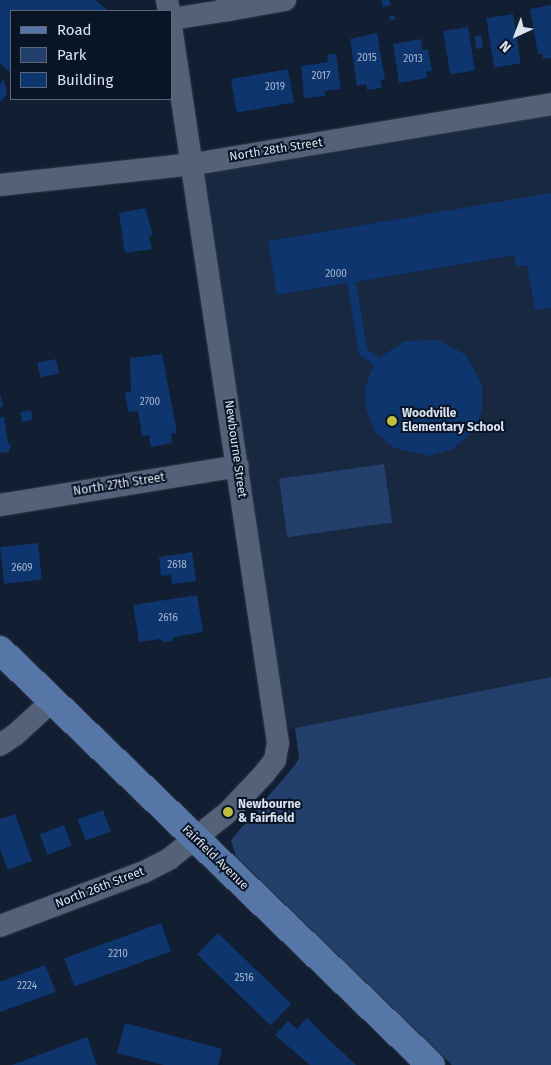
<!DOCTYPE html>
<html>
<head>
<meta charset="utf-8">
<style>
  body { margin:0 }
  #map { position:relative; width:551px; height:1065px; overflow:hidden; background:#121e31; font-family:"Fira Sans",sans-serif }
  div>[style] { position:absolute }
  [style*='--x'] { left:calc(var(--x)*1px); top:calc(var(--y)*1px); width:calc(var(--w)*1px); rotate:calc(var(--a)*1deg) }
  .built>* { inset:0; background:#182841 }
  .green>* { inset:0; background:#23406c; transform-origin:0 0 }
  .building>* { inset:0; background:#0e356d; transform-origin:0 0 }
  .roads { filter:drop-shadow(0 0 1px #313848) drop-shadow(0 0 1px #313848) }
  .minor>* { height:22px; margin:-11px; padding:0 11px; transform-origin:11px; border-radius:11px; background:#536279 }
  .major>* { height:28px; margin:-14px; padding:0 14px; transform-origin:14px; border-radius:14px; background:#5776a8 }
  .dots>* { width:14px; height:14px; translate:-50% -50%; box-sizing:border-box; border:2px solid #091527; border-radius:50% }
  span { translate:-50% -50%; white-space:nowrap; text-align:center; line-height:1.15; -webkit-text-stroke:4px #091527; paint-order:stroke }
  .number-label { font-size:10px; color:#a7b7cf }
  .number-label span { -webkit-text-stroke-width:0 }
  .street-label { font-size:12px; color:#dae2f0 }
  .poi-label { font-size:12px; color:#dae2f0; font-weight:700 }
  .left { translate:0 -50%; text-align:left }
  .legend { position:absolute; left:10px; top:10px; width:162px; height:90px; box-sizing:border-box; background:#091527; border:1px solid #5d6777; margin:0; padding:6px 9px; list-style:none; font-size:15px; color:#dae2f0 }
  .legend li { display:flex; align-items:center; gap:10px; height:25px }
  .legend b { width:25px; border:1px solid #5d6777 }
  .north { position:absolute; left:491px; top:10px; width:50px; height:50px; -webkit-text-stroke:4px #091527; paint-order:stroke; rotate:223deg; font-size:14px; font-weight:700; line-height:20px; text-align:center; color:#dae2f0 }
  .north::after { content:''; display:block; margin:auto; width:18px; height:22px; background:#dae2f0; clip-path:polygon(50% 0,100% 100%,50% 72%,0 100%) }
</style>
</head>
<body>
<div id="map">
  <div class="built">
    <i style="clip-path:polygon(551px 104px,551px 677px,279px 731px,194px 165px)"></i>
  </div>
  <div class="green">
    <i style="left:384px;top:464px;width:59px;height:106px;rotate:82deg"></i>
    <i style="clip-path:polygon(551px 677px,551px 1065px,452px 1065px,236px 857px,231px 840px,295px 765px,299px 758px,295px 728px)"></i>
  </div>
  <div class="building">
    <i style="clip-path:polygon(0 0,95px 0,109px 11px,11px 11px,10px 72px,0 63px)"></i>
    <i style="clip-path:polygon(381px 0,389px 0,391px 5px,383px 7px)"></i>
    <i style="clip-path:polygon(551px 5px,551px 58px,543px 59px,543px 54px,538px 54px,530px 9px)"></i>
    <i style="left:513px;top:14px;width:50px;height:27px;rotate:81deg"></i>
    <i style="clip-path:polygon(394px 15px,396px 19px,390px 21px,389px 16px)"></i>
    <i style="left:468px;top:27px;width:44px;height:25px;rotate:81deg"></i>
    <i style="clip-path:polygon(377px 33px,385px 79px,380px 81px,382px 88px,367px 90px,366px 84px,357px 86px,350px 39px)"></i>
    <i style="clip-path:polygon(481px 35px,483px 48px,476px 49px,475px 36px)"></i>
    <i style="clip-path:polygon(421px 39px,422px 50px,428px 49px,432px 71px,426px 72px,427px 78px,399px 83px,393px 44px)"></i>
    <i style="clip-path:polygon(336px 54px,341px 89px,325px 91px,325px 96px,304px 98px,301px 66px,328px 62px,327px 55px)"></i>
    <i style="left:288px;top:69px;width:34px;height:58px;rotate:80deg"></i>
    <i style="clip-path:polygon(4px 79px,7px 95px,0 102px,0 84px)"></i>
    <i style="clip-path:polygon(551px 193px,551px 308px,535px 310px,527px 265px,517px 267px,514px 255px,356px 282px,367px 349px,379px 358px,405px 341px,438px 340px,466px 355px,482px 385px,482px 410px,478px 422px,472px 432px,453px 449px,430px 456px,394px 448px,375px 432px,366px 409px,365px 387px,374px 365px,359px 354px,347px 283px,277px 295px,268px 241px)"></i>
    <i style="clip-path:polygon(145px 208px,153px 235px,149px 236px,152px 249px,125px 253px,119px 213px)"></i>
    <i style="clip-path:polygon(162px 354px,177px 433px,171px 434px,172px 443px,151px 447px,149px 435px,142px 436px,138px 411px,128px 412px,125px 392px,131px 392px,130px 358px)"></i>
    <i style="left:56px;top:359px;width:15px;height:19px;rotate:79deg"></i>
    <i style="clip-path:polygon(0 392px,3px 407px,0 407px)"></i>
    <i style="left:31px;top:410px;width:10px;height:11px;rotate:79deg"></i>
    <i style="clip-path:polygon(0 417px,4px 417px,8px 444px,11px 443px,9px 452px,0 453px)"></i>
    <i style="left:38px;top:543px;width:37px;height:38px;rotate:84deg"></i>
    <i style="clip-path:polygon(192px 552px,196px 581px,172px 584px,171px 575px,161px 576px,159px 557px)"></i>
    <i style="clip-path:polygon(197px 595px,203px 632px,174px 637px,172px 641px,163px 642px,160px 639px,139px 642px,133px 605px)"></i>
    <i style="left:103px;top:810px;width:23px;height:27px;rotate:70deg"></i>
    <i style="clip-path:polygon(15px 814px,32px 861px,8px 870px,0 849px,0 819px)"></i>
    <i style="left:64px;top:825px;width:22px;height:26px;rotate:69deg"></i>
    <i style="left:161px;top:923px;width:30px;height:103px;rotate:70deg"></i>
    <i style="left:218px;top:933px;width:102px;height:30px;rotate:44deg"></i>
    <i style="clip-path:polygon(45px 965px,56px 992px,0 1012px,0 982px)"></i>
    <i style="clip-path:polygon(307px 1018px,324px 1035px,356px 1065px,310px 1065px,275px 1035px,288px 1021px,297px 1029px)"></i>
    <i style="clip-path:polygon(125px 1023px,222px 1049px,218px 1065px,164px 1065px,117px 1053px)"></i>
    <i style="clip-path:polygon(87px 1037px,97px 1065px,12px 1065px)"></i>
  </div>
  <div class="roads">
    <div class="minor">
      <i style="--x:167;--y:0;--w:11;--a:80"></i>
      <i style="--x:229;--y:10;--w:57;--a:-10.1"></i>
      <i style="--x:171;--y:19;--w:59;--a:-8.8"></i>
      <i style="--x:229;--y:10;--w:10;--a:-101"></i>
      <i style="--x:0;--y:185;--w:195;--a:-6.2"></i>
      <i style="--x:194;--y:164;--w:362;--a:-9.5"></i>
      <i style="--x:0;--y:505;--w:241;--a:-9.3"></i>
      <i style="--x:0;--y:745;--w:18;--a:-34"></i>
      <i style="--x:15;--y:735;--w:50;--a:-42.6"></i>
      <i style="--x:0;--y:926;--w:154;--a:-20.6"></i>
      <i style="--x:144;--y:872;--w:28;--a:-27"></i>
      <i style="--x:169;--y:859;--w:75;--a:-38.5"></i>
      <i style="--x:228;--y:812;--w:52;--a:-46.5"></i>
      <i style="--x:264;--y:774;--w:18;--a:-52"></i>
      <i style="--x:275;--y:760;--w:17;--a:-80"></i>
      <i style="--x:278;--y:743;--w:725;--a:-98.49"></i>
    </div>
    <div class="major">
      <i style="--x:0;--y:650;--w:598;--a:43.92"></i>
    </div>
  </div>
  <div class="dots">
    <i style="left:392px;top:421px;background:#c0be41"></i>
    <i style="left:228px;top:812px;background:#c0be41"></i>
  </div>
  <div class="number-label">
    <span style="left:367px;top:59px">2015</span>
    <span style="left:413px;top:60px">2013</span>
    <span style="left:321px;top:77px">2017</span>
    <span style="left:275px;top:88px">2019</span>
    <span style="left:336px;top:275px">2000</span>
    <span style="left:150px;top:403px">2700</span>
    <span style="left:177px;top:566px">2618</span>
    <span style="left:22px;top:569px">2609</span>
    <span style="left:168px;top:619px">2616</span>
    <span style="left:118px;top:955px">2210</span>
    <span style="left:244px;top:979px">2516</span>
    <span style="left:27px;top:987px">2224</span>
  </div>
  <div class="street-label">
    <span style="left:276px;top:150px;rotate:-9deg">North 28th Street</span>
    <span style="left:235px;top:449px;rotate:82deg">Newbourne Street</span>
    <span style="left:119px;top:485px;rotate:-9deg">North 27th Street</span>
    <span style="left:215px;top:858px;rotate:44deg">Fairfield Avenue</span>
    <span style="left:100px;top:888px;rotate:-21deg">North 26th Street</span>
  </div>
  <div class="poi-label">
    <span class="left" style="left:402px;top:421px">Woodville<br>Elementary School</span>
    <span class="left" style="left:238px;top:812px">Newbourne<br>&amp; Fairfield</span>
  </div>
  <ul class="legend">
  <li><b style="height:6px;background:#5776a8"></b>Road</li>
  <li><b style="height:14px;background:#23406c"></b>Park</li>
  <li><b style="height:14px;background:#0e356d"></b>Building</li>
  </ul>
  <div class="north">N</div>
</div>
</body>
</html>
